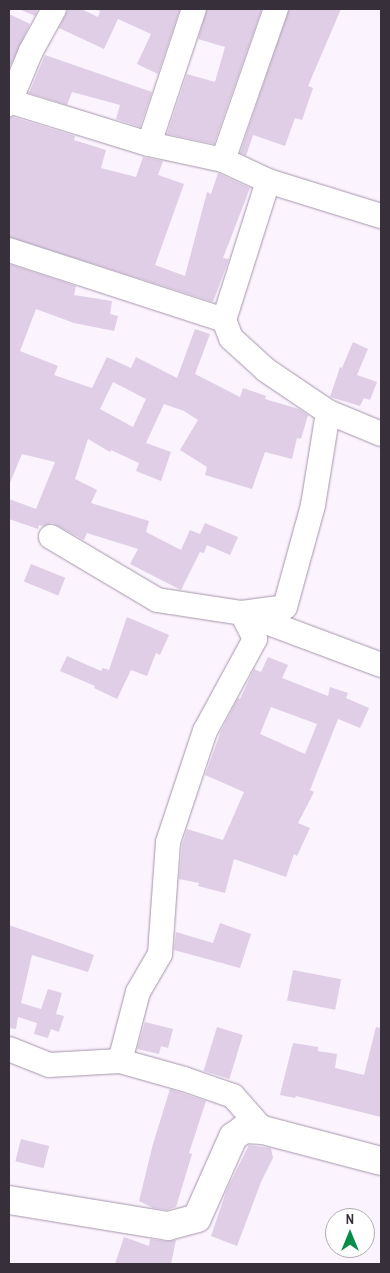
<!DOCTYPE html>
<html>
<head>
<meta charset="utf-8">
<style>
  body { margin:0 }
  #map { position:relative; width:390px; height:1273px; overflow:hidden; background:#fbf3fe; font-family:"Archivo Narrow",sans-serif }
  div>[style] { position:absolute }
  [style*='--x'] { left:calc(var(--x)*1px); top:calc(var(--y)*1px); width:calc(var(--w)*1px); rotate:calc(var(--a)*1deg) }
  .building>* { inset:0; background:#dfcee6; transform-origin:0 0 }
  .roads { filter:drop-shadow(0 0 1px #a595ac) drop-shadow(0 0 1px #a595ac) }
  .minor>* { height:24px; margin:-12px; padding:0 12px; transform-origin:12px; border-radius:12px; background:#fff }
  .tertiary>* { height:28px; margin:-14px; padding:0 14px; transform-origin:14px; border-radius:14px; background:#fff }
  span { translate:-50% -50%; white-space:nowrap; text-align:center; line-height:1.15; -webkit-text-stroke:5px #fff; paint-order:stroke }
  .frame { position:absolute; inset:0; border:10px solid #37303a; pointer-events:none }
  .north { position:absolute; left:325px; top:1208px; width:50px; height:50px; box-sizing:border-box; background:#fff; border:1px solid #afacb0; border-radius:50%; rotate:0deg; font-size:14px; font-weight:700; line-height:20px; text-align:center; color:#37303a }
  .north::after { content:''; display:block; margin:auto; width:18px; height:22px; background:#088c49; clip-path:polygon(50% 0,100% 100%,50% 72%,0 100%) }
</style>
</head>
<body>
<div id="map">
  <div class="building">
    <i style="clip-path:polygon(19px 9px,38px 9px,35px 16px)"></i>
    <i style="clip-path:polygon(68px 9px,81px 9px,98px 17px,100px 11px,94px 9px,180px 9px,158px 74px,137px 64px,151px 34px,118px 19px,104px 49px,59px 28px)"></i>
    <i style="clip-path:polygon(207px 9px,262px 9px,214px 144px,167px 134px,187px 74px,215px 82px,225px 47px,198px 39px)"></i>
    <i style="clip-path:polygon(289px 9px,341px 9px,308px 86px,313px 88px,302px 120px,295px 118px,285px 146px,253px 135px,246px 156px,240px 153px)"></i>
    <i style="clip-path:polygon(9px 14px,30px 24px,9px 69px)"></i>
    <i style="clip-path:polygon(45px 55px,152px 92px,140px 127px,116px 119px,120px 105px,72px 92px,67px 105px,29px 93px)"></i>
    <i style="clip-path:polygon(9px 117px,13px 117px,75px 136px,74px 140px,106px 150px,101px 168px,136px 177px,143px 157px,163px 161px,158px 175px,184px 184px,155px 265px,185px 276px,207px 192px,211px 194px,218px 173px,250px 188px,223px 258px,229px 259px,213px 302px,9px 237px)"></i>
    <i style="clip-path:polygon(evenodd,9px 264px,76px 286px,74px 295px,112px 301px,110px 314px,118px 316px,114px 331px,74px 323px,36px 309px,20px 351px,58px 366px,54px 375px,92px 388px,107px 357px,131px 368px,136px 357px,177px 378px,195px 329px,210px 334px,195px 374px,240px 397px,243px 388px,266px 396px,265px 399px,299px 409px,308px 415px,301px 439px,297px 438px,292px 459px,265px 452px,252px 489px,205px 475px,207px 467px,180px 450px,198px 420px,184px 411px,164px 404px,146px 443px,171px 452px,161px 481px,136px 471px,139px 463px,111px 450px,110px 452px,88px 439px,75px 479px,97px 490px,91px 503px,149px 521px,146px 532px,181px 550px,190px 530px,200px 534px,205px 523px,238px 537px,230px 555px,207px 545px,204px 553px,200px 552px,181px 590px,130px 564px,138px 549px,87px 533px,84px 540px,52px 523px,43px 526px,39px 525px,38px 529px,9px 519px,9px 499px,36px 509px,55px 462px,22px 454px,9px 485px,9px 264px,113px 382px,146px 399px,133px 427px,100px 409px,113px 382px)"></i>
    <i style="clip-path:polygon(353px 342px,368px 349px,357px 375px,377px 382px,370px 400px,364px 398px,360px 406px,330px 397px,340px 367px,342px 368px)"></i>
    <i style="left:31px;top:564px;width:37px;height:19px;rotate:22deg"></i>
    <i style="clip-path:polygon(127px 617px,169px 635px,160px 655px,156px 653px,147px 676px,131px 670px,117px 699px,94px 688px,95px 686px,60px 671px,67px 656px,101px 671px,103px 668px,109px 670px)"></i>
    <i style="clip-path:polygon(evenodd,268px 657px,288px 665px,282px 678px,328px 696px,330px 687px,348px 693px,346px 698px,369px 708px,360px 728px,338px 719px,310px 790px,314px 792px,298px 823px,310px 828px,297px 856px,294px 854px,286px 877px,234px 859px,225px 893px,198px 886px,199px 883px,179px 879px,182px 845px,187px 829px,223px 840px,244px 792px,205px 775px,221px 731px,238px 698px,240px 699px,254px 669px,261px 672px,268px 657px,271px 707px,317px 724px,305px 754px,260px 734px,271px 707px)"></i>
    <i style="clip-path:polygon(220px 923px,251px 934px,240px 968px,174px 950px,176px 932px,213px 943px)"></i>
    <i style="clip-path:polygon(9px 925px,94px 955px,88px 972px,32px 955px,21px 1003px,41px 1009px,48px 989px,62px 993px,56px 1014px,64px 1016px,59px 1032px,51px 1029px,48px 1038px,34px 1034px,37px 1023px,18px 1017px,16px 1029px,9px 1028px)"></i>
    <i style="left:293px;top:970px;width:49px;height:31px;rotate:11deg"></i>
    <i style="clip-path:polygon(145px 1022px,173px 1029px,168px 1048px,161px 1046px,159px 1054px,137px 1049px)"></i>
    <i style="left:217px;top:1027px;width:27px;height:46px;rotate:17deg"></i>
    <i style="clip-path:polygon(376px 1027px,381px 1028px,381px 1117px,296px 1096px,295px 1098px,280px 1095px,293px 1043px,318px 1047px,318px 1051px,337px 1054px,335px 1068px,364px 1075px)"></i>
    <i style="clip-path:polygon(170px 1089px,206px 1101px,189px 1153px,192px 1154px,176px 1207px,167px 1210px,153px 1208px,139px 1201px,153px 1144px)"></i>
    <i style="left:21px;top:1139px;width:29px;height:23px;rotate:14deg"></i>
    <i style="clip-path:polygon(249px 1145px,271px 1148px,273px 1158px,261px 1182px,237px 1246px,211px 1236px,227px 1189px)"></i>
    <i style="clip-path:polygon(124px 1237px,149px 1246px,150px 1239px,165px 1241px,176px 1240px,171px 1264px,115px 1264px)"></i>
  </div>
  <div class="roads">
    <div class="minor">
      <i style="--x:9;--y:101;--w:146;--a:17.1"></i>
      <i style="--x:149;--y:144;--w:76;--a:12.2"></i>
      <i style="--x:223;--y:160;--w:50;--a:25"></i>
      <i style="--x:268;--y:181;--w:118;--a:17.2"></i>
      <i style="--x:9;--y:104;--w:57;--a:-67.5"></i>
      <i style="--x:31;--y:51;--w:48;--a:-61.3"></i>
      <i style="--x:149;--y:144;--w:142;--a:-71.6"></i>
      <i style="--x:223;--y:160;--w:160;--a:-70.7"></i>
      <i style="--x:9;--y:250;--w:226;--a:18"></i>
      <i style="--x:224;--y:320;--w:146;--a:-72.4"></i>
      <i style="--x:328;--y:412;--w:57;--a:22.5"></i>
      <i style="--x:51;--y:537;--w:123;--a:30.7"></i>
      <i style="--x:157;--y:600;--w:86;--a:8.7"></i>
      <i style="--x:242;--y:613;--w:148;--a:20.5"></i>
      <i style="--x:9;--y:1049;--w:43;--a:21.8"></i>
      <i style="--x:49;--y:1065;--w:71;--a:-3.2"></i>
      <i style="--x:120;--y:1061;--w:66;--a:15.7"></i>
      <i style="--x:184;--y:1079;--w:52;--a:19.1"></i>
      <i style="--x:233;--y:1096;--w:45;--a:48.6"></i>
      <i style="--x:120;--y:1061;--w:71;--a:-75.4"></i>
      <i style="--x:138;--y:992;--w:44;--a:-59.9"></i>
      <i style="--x:160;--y:954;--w:112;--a:-85.9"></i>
      <i style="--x:168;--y:842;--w:117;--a:-71.6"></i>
      <i style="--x:205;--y:731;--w:105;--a:-61.5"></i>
      <i style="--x:255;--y:639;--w:29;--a:-117"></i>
      <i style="--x:242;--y:613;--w:43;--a:-7.9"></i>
      <i style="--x:285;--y:607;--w:106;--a:-74.6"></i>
      <i style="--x:313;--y:505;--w:94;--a:-80.8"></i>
      <i style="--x:328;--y:412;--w:75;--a:-145.9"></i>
      <i style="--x:266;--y:370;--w:47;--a:-137.6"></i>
      <i style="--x:231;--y:338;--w:19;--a:-111"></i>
    </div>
    <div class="tertiary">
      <i style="--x:9;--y:1200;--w:161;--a:9.3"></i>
      <i style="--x:168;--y:1226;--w:30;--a:-15"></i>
      <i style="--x:197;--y:1218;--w:89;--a:-66"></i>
      <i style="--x:233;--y:1137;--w:14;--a:-36"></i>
      <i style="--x:244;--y:1129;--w:19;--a:3"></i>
      <i style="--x:263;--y:1130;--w:122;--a:14.7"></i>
    </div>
  </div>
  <div class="frame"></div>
  <div class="north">N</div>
</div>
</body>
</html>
